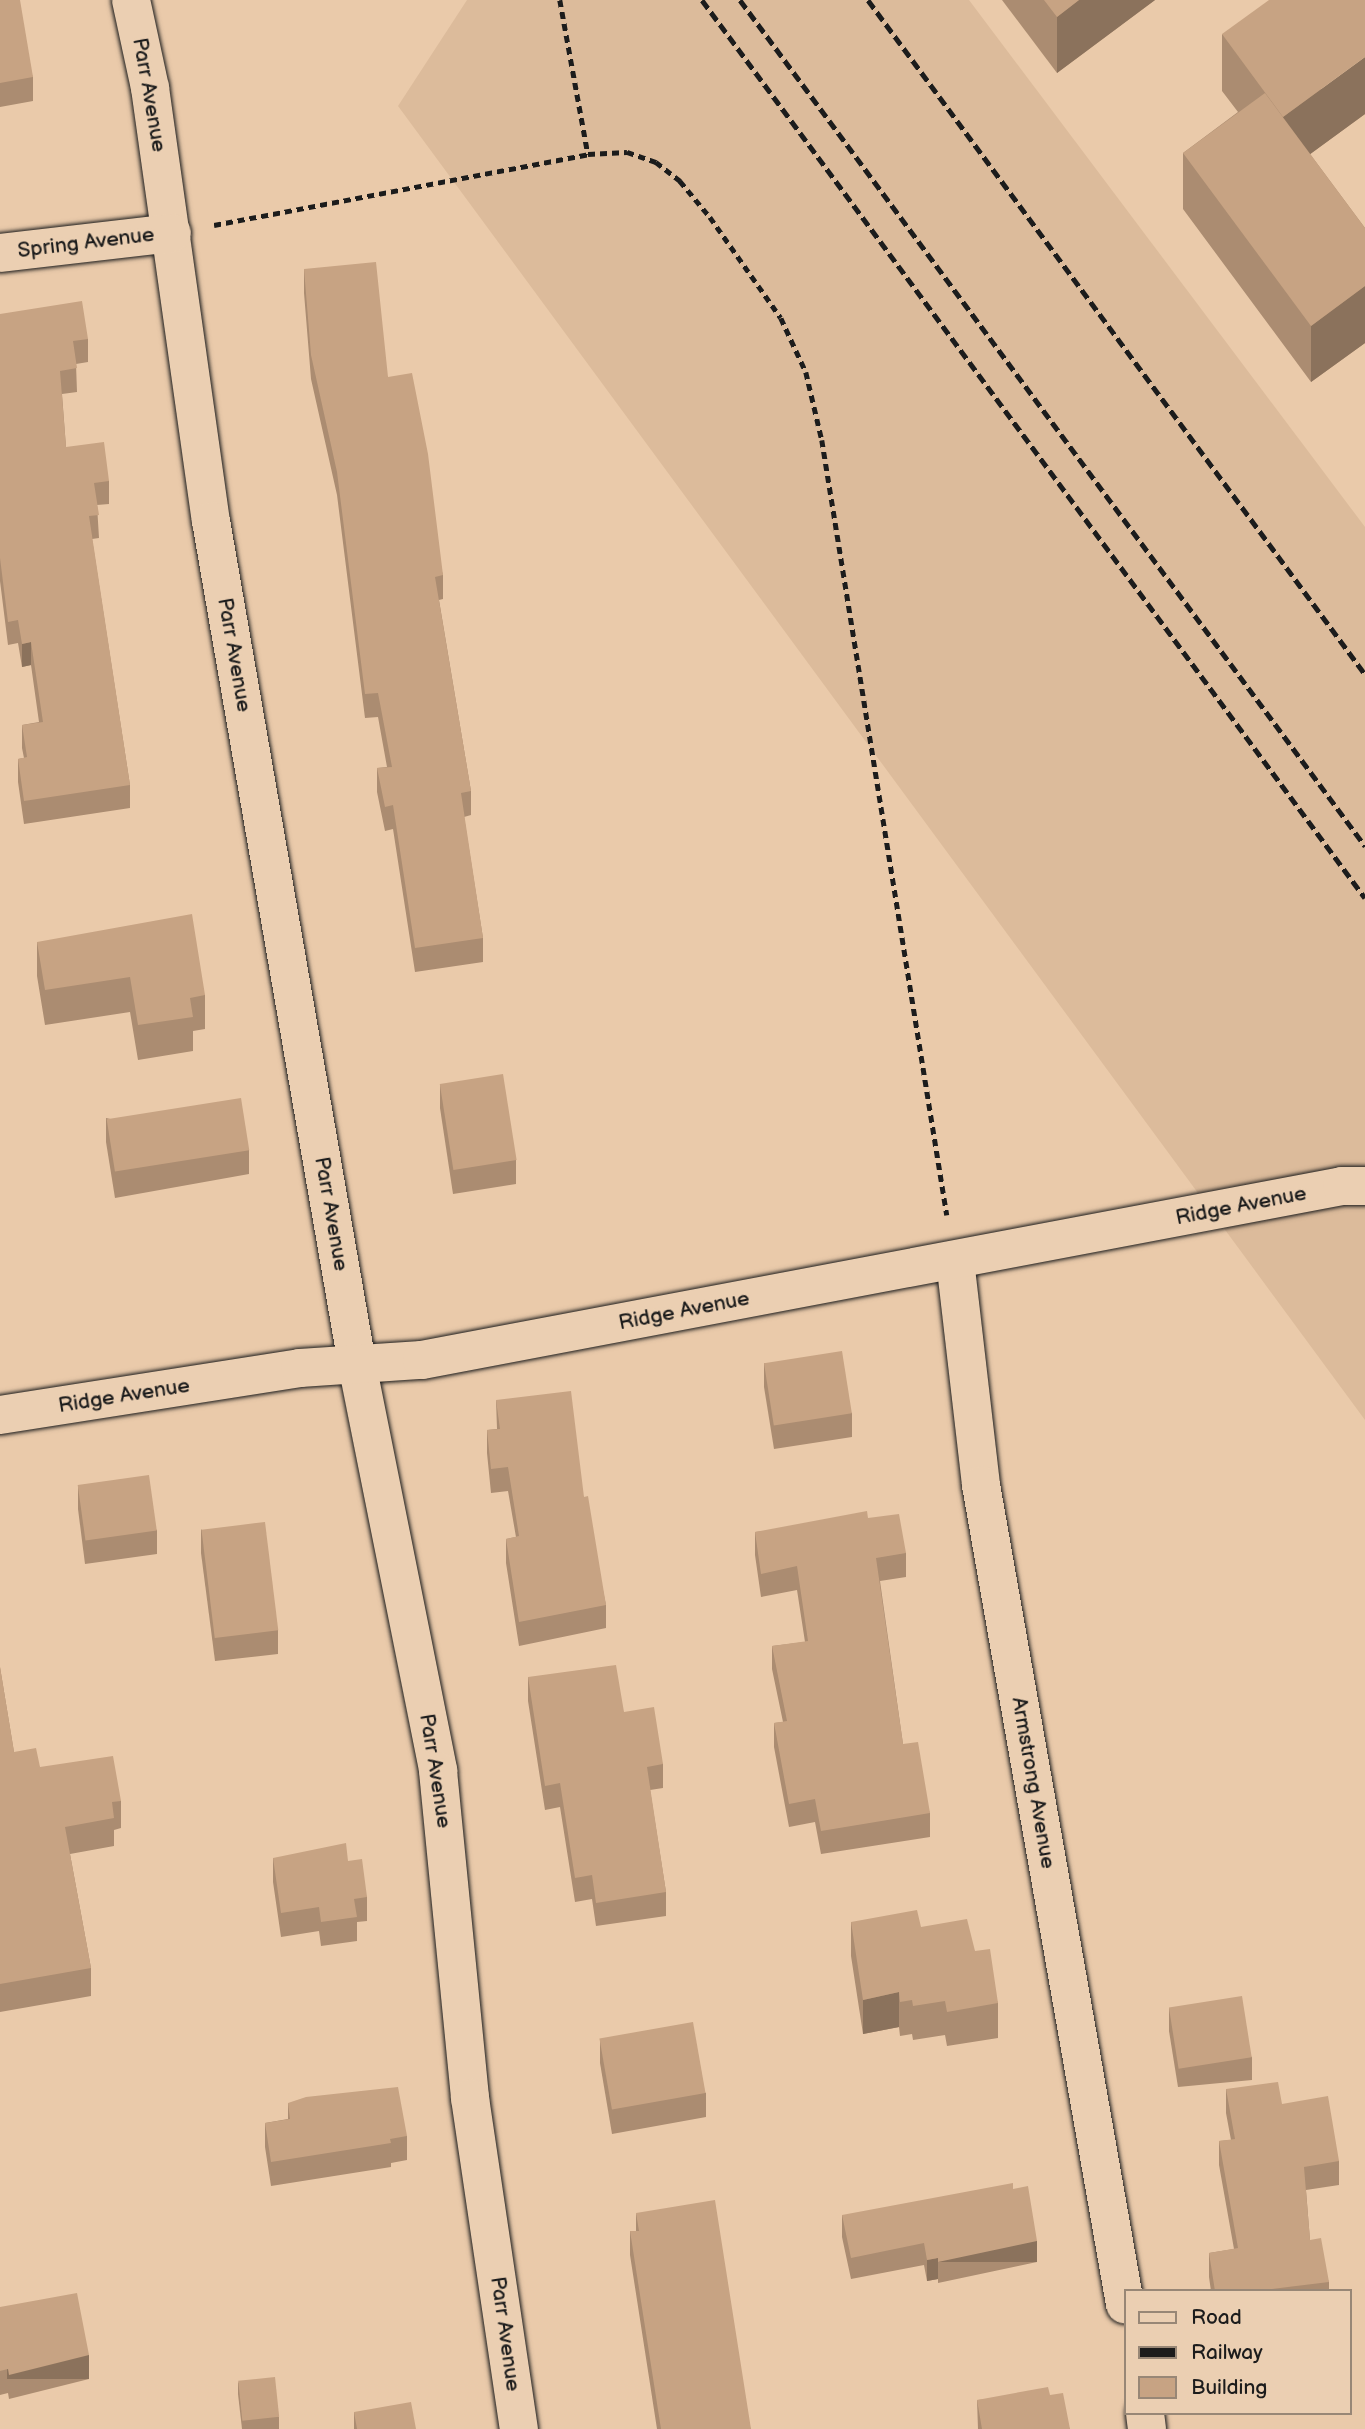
<!DOCTYPE html>
<html>
<head>
<meta charset="utf-8">
<style>
  body { margin:0 }
  #map { position:relative; width:1365px; height:2429px; overflow:hidden; background:#eacaaa; font-family:"Balsamiq Sans",sans-serif }
  div>[style] { position:absolute }
  [style*='--x'] { left:calc(var(--x)*1px); top:calc(var(--y)*1px); width:calc(var(--w)*1px); rotate:calc(var(--a)*1deg) }
  .built>* { inset:0; background:#dcbb9b }
  .path>* { height:4.5px; margin-top:-2.25px; transform-origin:0; background:repeating-linear-gradient(90deg,#1c1c1c 0 7px,transparent 0 12px) }
  .roads { filter:drop-shadow(0 0 2px #1c1c1c) drop-shadow(0 0 2px #1c1c1c) }
  .minor>* { height:38px; margin:-19px; padding:0 19px; transform-origin:19px; border-radius:19px; background:#ebcfb2 }
  .rail>* { height:5px; margin-top:-2.5px; transform-origin:0; background:repeating-linear-gradient(90deg,#1c1c1c 0 10px,transparent 0 15px) }
  .wall>* { inset:0; background:#ab8c71 }
  .shaded-wall>* { inset:0; background:#8b725c; transform-origin:0 0 }
  .building>* { inset:0; background:#c7a383; transform-origin:0 0 }
  span { translate:-50% -50%; white-space:nowrap; text-align:center; line-height:1.15; -webkit-text-stroke:5px #ebcfb2; paint-order:stroke }
  .street-label { font-size:21px; color:#1c1c1c }
  .legend { position:absolute; left:1124px; top:2289px; width:228px; height:126px; box-sizing:border-box; background:#ebcfb2; border:2px solid #988776; margin:0; padding:9px 12px; list-style:none; font-size:21px; color:#1c1c1c }
  .legend li { display:flex; align-items:center; gap:14px; height:35px }
  .legend b { width:35px; border:2px solid #988776 }
</style>
</head>
<body>
<div id="map">
  <div class="built">
    <i style="clip-path:polygon(467px 0,969px 0,1365px 527px,1365px 1420px,398px 106px)"></i>
  </div>
  <div class="path">
    <i style="--x:560;--y:0;--w:157;--a:79.7"></i>
    <i style="--x:214;--y:225;--w:381;--a:-10.7"></i>
    <i style="--x:588;--y:154;--w:39;--a:-3"></i>
    <i style="--x:627;--y:152;--w:31;--a:19"></i>
    <i style="--x:656;--y:162;--w:31;--a:38"></i>
    <i style="--x:680;--y:181;--w:47;--a:50.2"></i>
    <i style="--x:710;--y:217;--w:123;--a:54.9"></i>
    <i style="--x:781;--y:318;--w:60;--a:65.2"></i>
    <i style="--x:806;--y:372;--w:70;--a:76.8"></i>
    <i style="--x:822;--y:440;--w:785;--a:80.84"></i>
  </div>
  <div class="roads">
    <div class="minor">
      <i style="--x:131;--y:0;--w:90;--a:77.8"></i>
      <i style="--x:150;--y:88;--w:437;--a:82"></i>
      <i style="--x:211;--y:521;--w:856;--a:80.17"></i>
      <i style="--x:357;--y:1364;--w:415;--a:78.7"></i>
      <i style="--x:438;--y:1771;--w:329;--a:84.4"></i>
      <i style="--x:470;--y:2098;--w:335;--a:81.6"></i>
      <i style="--x:0;--y:253;--w:173;--a:-6.6"></i>
      <i style="--x:955;--y:1260;--w:226;--a:83.4"></i>
      <i style="--x:981;--y:1485;--w:832;--a:80.03"></i>
      <i style="--x:0;--y:1415;--w:304;--a:-8.9"></i>
      <i style="--x:300;--y:1368;--w:122;--a:-3.8"></i>
      <i style="--x:422;--y:1360;--w:936;--a:-10.71"></i>
      <i style="--x:1342;--y:1186;--w:23;--a:0"></i>
      <i style="--x:1145;--y:2413;--w:16;--a:83"></i>
    </div>
  </div>
  <div class="rail">
    <i style="--x:702;--y:0;--w:1116;--a:53.56"></i>
    <i style="--x:740;--y:0;--w:1052;--a:53.54"></i>
    <i style="--x:868;--y:0;--w:837;--a:53.6"></i>
  </div>
  <div class="wall">
    <i style="clip-path:polygon(0 0,33px 77px,33px 101px,0 107px)"></i>
    <i style="clip-path:polygon(1002px 0,1155px 0,1057px 73px)"></i>
    <i style="clip-path:polygon(1222px 34px,1365px 114px,1310px 154px,1365px 228px,1365px 343px,1311px 382px,1183px 209px,1183px 153px,1238px 112px,1222px 91px)"></i>
    <i style="clip-path:polygon(304px 269px,388px 377px,443px 575px,443px 599px,439px 600px,471px 791px,471px 815px,464px 817px,483px 938px,483px 962px,415px 972px,393px 829px,385px 831px,377px 792px,377px 768px,387px 767px,378px 717px,365px 718px,337px 495px,311px 379px,304px 293px)"></i>
    <i style="clip-path:polygon(0 314px,88px 339px,88px 362px,76px 364px,77px 392px,62px 394px,66px 447px,109px 481px,109px 504px,97px 505px,99px 538px,92px 539px,130px 785px,130px 808px,24px 824px,18px 782px,18px 759px,24px 758px,22px 748px,22px 725px,39px 722px,31px 665px,22px 667px,18px 643px,8px 645px,0 581px)"></i>
    <i style="clip-path:polygon(37px 942px,205px 995px,205px 1029px,193px 1031px,193px 1051px,138px 1060px,130px 1012px,45px 1025px,37px 976px)"></i>
    <i style="clip-path:polygon(440px 1084px,516px 1160px,516px 1184px,453px 1194px,440px 1108px)"></i>
    <i style="clip-path:polygon(106px 1118px,249px 1150px,249px 1174px,115px 1198px,106px 1142px)"></i>
    <i style="clip-path:polygon(764px 1363px,852px 1413px,852px 1437px,774px 1449px,764px 1387px)"></i>
    <i style="clip-path:polygon(496px 1400px,584px 1497px,606px 1605px,606px 1628px,519px 1646px,506px 1563px,506px 1539px,516px 1537px,508px 1491px,491px 1493px,487px 1453px,487px 1430px,497px 1429px)"></i>
    <i style="clip-path:polygon(78px 1485px,157px 1530px,157px 1554px,85px 1564px,78px 1509px)"></i>
    <i style="clip-path:polygon(868px 1518px,906px 1553px,906px 1577px,880px 1581px,903px 1744px,930px 1813px,930px 1837px,821px 1854px,815px 1822px,789px 1827px,774px 1747px,774px 1723px,783px 1722px,772px 1669px,772px 1646px,805px 1642px,797px 1590px,761px 1597px,755px 1555px,755px 1532px)"></i>
    <i style="clip-path:polygon(201px 1529px,278px 1630px,278px 1654px,215px 1661px,201px 1553px)"></i>
    <i style="clip-path:polygon(0 1667px,14px 1752px,40px 1767px,121px 1801px,121px 1828px,114px 1830px,114px 1846px,70px 1854px,91px 1968px,91px 1996px,0 2012px)"></i>
    <i style="clip-path:polygon(528px 1677px,624px 1712px,663px 1764px,663px 1788px,650px 1790px,666px 1892px,666px 1916px,596px 1926px,592px 1899px,575px 1902px,560px 1807px,545px 1810px,528px 1701px)"></i>
    <i style="clip-path:polygon(273px 1858px,348px 1861px,367px 1897px,367px 1921px,357px 1922px,357px 1941px,321px 1946px,319px 1931px,281px 1937px,273px 1882px)"></i>
    <i style="clip-path:polygon(851px 1922px,921px 1927px,975px 1951px,998px 2003px,998px 2038px,947px 2046px,945px 2035px,913px 2040px,912px 2034px,900px 2036px,899px 2027px,863px 2034px,851px 1956px)"></i>
    <i style="clip-path:polygon(1169px 2008px,1252px 2057px,1252px 2080px,1178px 2087px,1169px 2031px)"></i>
    <i style="clip-path:polygon(600px 2039px,706px 2093px,706px 2117px,612px 2134px,600px 2063px)"></i>
    <i style="clip-path:polygon(1226px 2089px,1282px 2104px,1339px 2161px,1339px 2185px,1306px 2190px,1310px 2240px,1329px 2282px,1329px 2291px,1211px 2291px,1209px 2277px,1209px 2253px,1234px 2249px,1219px 2165px,1219px 2141px,1231px 2140px,1226px 2113px)"></i>
    <i style="clip-path:polygon(288px 2103px,407px 2136px,407px 2160px,391px 2163px,391px 2167px,271px 2186px,265px 2147px,265px 2123px,288px 2119px)"></i>
    <i style="clip-path:polygon(636px 2213px,751px 2429px,657px 2429px,630px 2255px,630px 2231px,636px 2231px)"></i>
    <i style="clip-path:polygon(842px 2215px,1037px 2262px,938px 2283px,938px 2279px,927px 2281px,924px 2265px,851px 2279px,842px 2237px)"></i>
    <i style="clip-path:polygon(0 2307px,89px 2379px,9px 2399px,8px 2393px,0 2395px)"></i>
    <i style="clip-path:polygon(238px 2382px,279px 2417px,279px 2429px,242px 2429px,238px 2394px)"></i>
    <i style="clip-path:polygon(1050px 2395px,1070px 2429px,978px 2429px,977px 2400px)"></i>
    <i style="clip-path:polygon(354px 2412px,416px 2429px,354px 2429px)"></i>
  </div>
  <div class="shaded-wall">
    <i style="clip-path:polygon(1079px 0,1155px 0,1057px 73px,1057px 17px)"></i>
    <i style="clip-path:polygon(1365px 57px,1365px 114px,1283px 174px,1283px 117px)"></i>
    <i style="clip-path:polygon(1365px 286px,1365px 343px,1311px 382px,1311px 326px)"></i>
    <i style="clip-path:polygon(31px 642px,31px 665px,22px 667px,22px 644px)"></i>
    <i style="clip-path:polygon(899px 1992px,899px 2027px,863px 2034px,863px 2000px)"></i>
    <i style="left:1037px;top:2241px;width:21px;height:101px;rotate:90deg"></i>
    <i style="clip-path:polygon(938px 2258px,938px 2279px,927px 2281px,927px 2260px)"></i>
    <i style="left:89px;top:2355px;width:24px;height:82px;rotate:90deg"></i>
  </div>
  <div class="building">
    <i style="clip-path:polygon(0 0,20px 0,33px 77px,0 83px)"></i>
    <i style="clip-path:polygon(1044px 0,1079px 0,1057px 17px)"></i>
    <i style="clip-path:polygon(1269px 0,1365px 0,1365px 57px,1283px 117px,1222px 34px)"></i>
    <i style="clip-path:polygon(1265px 93px,1365px 228px,1365px 286px,1311px 326px,1183px 153px)"></i>
    <i style="clip-path:polygon(376px 262px,388px 377px,412px 373px,428px 454px,443px 575px,435px 577px,471px 791px,461px 793px,483px 938px,415px 948px,393px 805px,385px 807px,377px 768px,392px 767px,378px 693px,365px 694px,337px 472px,311px 355px,304px 269px)"></i>
    <i style="clip-path:polygon(82px 301px,88px 339px,73px 341px,77px 368px,60px 371px,66px 447px,104px 442px,109px 481px,94px 483px,99px 515px,89px 516px,130px 785px,24px 801px,18px 759px,27px 757px,22px 725px,43px 722px,31px 642px,22px 644px,18px 620px,8px 622px,0 558px,0 314px)"></i>
    <i style="clip-path:polygon(192px 914px,205px 995px,190px 998px,193px 1017px,138px 1025px,130px 977px,45px 990px,37px 942px)"></i>
    <i style="left:503px;top:1074px;width:87px;height:64px;rotate:81deg"></i>
    <i style="left:241px;top:1098px;width:53px;height:136px;rotate:81deg"></i>
    <i style="left:842px;top:1351px;width:63px;height:79px;rotate:81deg"></i>
    <i style="clip-path:polygon(571px 1391px,584px 1497px,588px 1496px,606px 1605px,519px 1622px,506px 1539px,519px 1536px,508px 1467px,491px 1469px,487px 1430px,500px 1429px,496px 1400px)"></i>
    <i style="left:149px;top:1475px;width:56px;height:72px;rotate:82deg"></i>
    <i style="clip-path:polygon(867px 1511px,868px 1518px,899px 1514px,906px 1553px,876px 1558px,903px 1744px,918px 1742px,930px 1813px,821px 1831px,815px 1799px,789px 1804px,774px 1723px,787px 1721px,772px 1646px,808px 1641px,797px 1566px,761px 1574px,755px 1532px)"></i>
    <i style="left:265px;top:1522px;width:109px;height:64px;rotate:83deg"></i>
    <i style="clip-path:polygon(616px 1665px,624px 1712px,654px 1707px,663px 1764px,647px 1767px,666px 1892px,596px 1903px,592px 1875px,575px 1878px,560px 1783px,545px 1786px,528px 1677px)"></i>
    <i style="clip-path:polygon(0 1667px,14px 1752px,36px 1748px,40px 1767px,113px 1756px,121px 1801px,112px 1802px,114px 1818px,65px 1827px,91px 1968px,0 1984px)"></i>
    <i style="clip-path:polygon(346px 1843px,348px 1861px,362px 1859px,367px 1897px,354px 1899px,357px 1917px,321px 1922px,319px 1907px,281px 1913px,273px 1858px)"></i>
    <i style="clip-path:polygon(917px 1910px,921px 1927px,967px 1919px,975px 1951px,990px 1949px,998px 2003px,947px 2012px,945px 2001px,913px 2006px,912px 2000px,900px 2002px,899px 1992px,863px 2000px,851px 1922px)"></i>
    <i style="left:1242px;top:1996px;width:62px;height:74px;rotate:81deg"></i>
    <i style="left:693px;top:2022px;width:72px;height:95px;rotate:80deg"></i>
    <i style="clip-path:polygon(1278px 2082px,1282px 2104px,1328px 2096px,1339px 2161px,1304px 2167px,1310px 2240px,1321px 2238px,1329px 2282px,1255px 2291px,1215px 2291px,1209px 2253px,1238px 2248px,1219px 2141px,1235px 2139px,1226px 2089px)"></i>
    <i style="clip-path:polygon(398px 2087px,407px 2136px,390px 2139px,391px 2143px,271px 2162px,265px 2123px,290px 2119px,288px 2103px,306px 2097px)"></i>
    <i style="clip-path:polygon(1013px 2183px,1013px 2189px,1028px 2186px,1037px 2241px,938px 2262px,938px 2258px,927px 2260px,924px 2243px,851px 2258px,842px 2215px)"></i>
    <i style="clip-path:polygon(715px 2200px,751px 2429px,661px 2429px,630px 2231px,639px 2231px,636px 2213px)"></i>
    <i style="clip-path:polygon(77px 2293px,89px 2355px,9px 2375px,8px 2369px,0 2371px,0 2307px)"></i>
    <i style="left:275px;top:2377px;width:40px;height:37px;rotate:84deg"></i>
    <i style="clip-path:polygon(1048px 2387px,1050px 2395px,1063px 2393px,1070px 2429px,982px 2429px,977px 2400px)"></i>
    <i style="clip-path:polygon(411px 2402px,416px 2429px,357px 2429px,354px 2412px)"></i>
  </div>
  <div class="street-label">
    <span style="left:149px;top:95px;rotate:80deg">Parr Avenue</span>
    <span style="left:86px;top:243px;rotate:-7deg">Spring Avenue</span>
    <span style="left:234px;top:655px;rotate:80deg">Parr Avenue</span>
    <span style="left:1241px;top:1206px;rotate:-11deg">Ridge Avenue</span>
    <span style="left:331px;top:1214px;rotate:80deg">Parr Avenue</span>
    <span style="left:684px;top:1311px;rotate:-11deg">Ridge Avenue</span>
    <span style="left:124px;top:1396px;rotate:-9deg">Ridge Avenue</span>
    <span style="left:435px;top:1771px;rotate:81deg">Parr Avenue</span>
    <span style="left:1033px;top:1783px;rotate:80deg">Armstrong Avenue</span>
    <span style="left:505px;top:2334px;rotate:82deg">Parr Avenue</span>
  </div>
  <ul class="legend">
  <li><b style="height:9px;background:#ebcfb2"></b>Road</li>
  <li><b style="height:9px;background:#1c1c1c"></b>Railway</li>
  <li><b style="height:19px;background:#c7a383"></b>Building</li>
  </ul>
</div>
</body>
</html>
